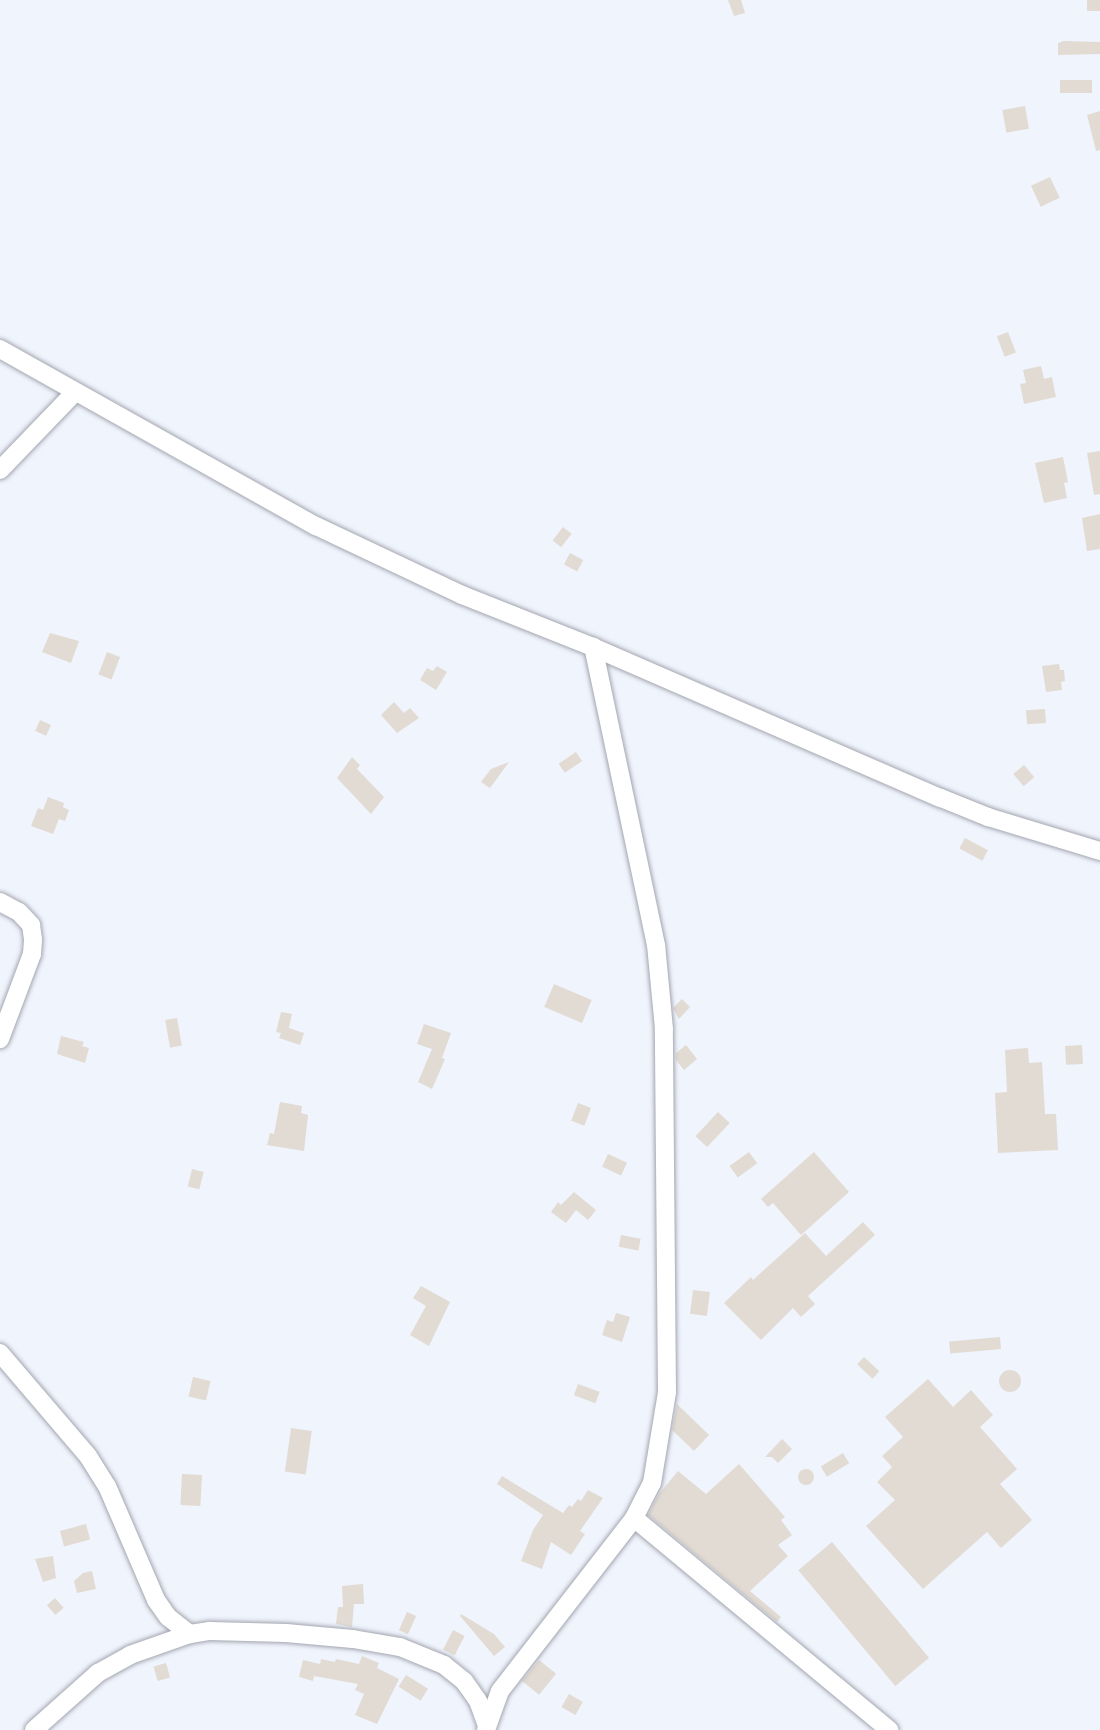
<!DOCTYPE html>
<html>
<head>
<meta charset="utf-8">
<style>
  body { margin:0 }
  #map { position:relative; width:1100px; height:1730px; overflow:hidden; background:#f0f4fd; font-family:"Roboto Condensed",sans-serif }
  div>[style] { position:absolute }
  [style*='--x'] { left:calc(var(--x)*1px); top:calc(var(--y)*1px); width:calc(var(--w)*1px); rotate:calc(var(--a)*1deg) }
  .building>* { inset:0; background:#e2dbd3; transform-origin:0 0 }
  .round { border-radius:50% }
  .roads { filter:drop-shadow(0 0 2px #a3a6af) drop-shadow(0 0 2px #a3a6af) }
  .minor>* { height:18px; margin:-9px; padding:0 9px; transform-origin:9px; border-radius:9px; background:#fff }
  span { translate:-50% -50%; white-space:nowrap; text-align:center; line-height:1.15; -webkit-text-stroke:6px #fff; paint-order:stroke }
</style>
</head>
<body>
<div id="map">
  <div class="building">
    <i style="clip-path:polygon(728px 0,741px 0,745px 13px,734px 16px)"></i>
    <i style="left:1087px;top:0;width:13px;height:11px"></i>
    <i style="clip-path:polygon(1064px 41px,1100px 42px,1100px 54px,1058px 55px,1058px 43px)"></i>
    <i style="left:1060px;top:80px;width:32px;height:13px"></i>
    <i style="left:1025px;top:106px;width:23px;height:23px;rotate:80deg"></i>
    <i style="clip-path:polygon(1100px 111px,1100px 150px,1096px 151px,1087px 115px)"></i>
    <i style="left:1050px;top:177px;width:23px;height:21px;rotate:65deg"></i>
    <i style="left:1008px;top:332px;width:22px;height:12px;rotate:69deg"></i>
    <i style="clip-path:polygon(1041px 366px,1044px 379px,1052px 377px,1056px 397px,1024px 404px,1020px 384px,1026px 383px,1023px 370px)"></i>
    <i style="clip-path:polygon(1100px 451px,1100px 494px,1094px 495px,1087px 453px)"></i>
    <i style="clip-path:polygon(1063px 457px,1068px 482px,1064px 483px,1067px 498px,1044px 503px,1035px 463px)"></i>
    <i style="clip-path:polygon(1100px 514px,1100px 549px,1087px 551px,1082px 518px)"></i>
    <i style="left:563px;top:527px;width:11px;height:17px;rotate:38deg"></i>
    <i style="left:570px;top:553px;width:15px;height:13px;rotate:28deg"></i>
    <i style="clip-path:polygon(50px 633px,79px 641px,71px 663px,42px 652px)"></i>
    <i style="left:107px;top:652px;width:14px;height:24px;rotate:21deg"></i>
    <i style="clip-path:polygon(1059px 664px,1060px 670px,1064px 670px,1065px 681px,1061px 682px,1062px 690px,1046px 692px,1042px 666px)"></i>
    <i style="clip-path:polygon(437px 666px,447px 672px,436px 690px,420px 680px,427px 668px,433px 671px)"></i>
    <i style="clip-path:polygon(394px 702px,404px 713px,410px 708px,419px 718px,397px 733px,381px 715px)"></i>
    <i style="left:1045px;top:709px;width:14px;height:19px;rotate:86deg"></i>
    <i style="left:40px;top:720px;width:12px;height:12px;rotate:24deg"></i>
    <i style="left:576px;top:752px;width:11px;height:21px;rotate:56deg"></i>
    <i style="clip-path:polygon(352px 757px,360px 765px,357px 769px,384px 797px,371px 814px,337px 778px)"></i>
    <i style="clip-path:polygon(509px 762px,490px 788px,481px 782px,491px 769px)"></i>
    <i style="left:1024px;top:765px;width:16px;height:14px;rotate:50deg"></i>
    <i style="clip-path:polygon(48px 797px,64px 803px,63px 807px,69px 810px,65px 821px,59px 819px,53px 834px,31px 826px,38px 808px,43px 810px)"></i>
    <i style="left:965px;top:838px;width:26px;height:12px;rotate:28deg"></i>
    <i style="left:554px;top:984px;width:41px;height:25px;rotate:23deg"></i>
    <i style="clip-path:polygon(682px 999px,690px 1007px,679px 1019px,673px 1008px)"></i>
    <i style="clip-path:polygon(281px 1012px,292px 1014px,289px 1028px,304px 1033px,300px 1045px,279px 1038px,281px 1033px,276px 1032px)"></i>
    <i style="left:177px;top:1018px;width:28px;height:12px;rotate:80deg"></i>
    <i style="clip-path:polygon(424px 1024px,451px 1033px,442px 1058px,445px 1059px,432px 1089px,418px 1082px,432px 1049px,417px 1044px)"></i>
    <i style="clip-path:polygon(61px 1036px,84px 1042px,82px 1046px,89px 1048px,85px 1063px,57px 1054px)"></i>
    <i style="clip-path:polygon(686px 1045px,697px 1059px,684px 1070px,676px 1060px,676px 1053px)"></i>
    <i style="left:1082px;top:1045px;width:19px;height:17px;rotate:87deg"></i>
    <i style="clip-path:polygon(1028px 1048px,1029px 1063px,1042px 1062px,1045px 1114px,1056px 1114px,1058px 1150px,998px 1153px,995px 1093px,1007px 1092px,1005px 1050px)"></i>
    <i style="clip-path:polygon(280px 1102px,302px 1106px,301px 1113px,308px 1115px,304px 1151px,267px 1145px,270px 1133px,274px 1134px)"></i>
    <i style="left:578px;top:1103px;width:14px;height:19px;rotate:21deg"></i>
    <i style="left:718px;top:1112px;width:16px;height:33px;rotate:43deg"></i>
    <i style="left:749px;top:1152px;width:14px;height:24px;rotate:54deg"></i>
    <i style="clip-path:polygon(814px 1152px,849px 1192px,801px 1235px,773px 1203px,768px 1207px,761px 1199px)"></i>
    <i style="left:608px;top:1154px;width:21px;height:14px;rotate:25deg"></i>
    <i style="left:192px;top:1169px;width:12px;height:18px;rotate:14deg"></i>
    <i style="clip-path:polygon(574px 1192px,596px 1210px,588px 1220px,576px 1210px,566px 1223px,551px 1212px,558px 1202px,561px 1205px)"></i>
    <i style="clip-path:polygon(863px 1222px,875px 1235px,808px 1296px,815px 1304px,801px 1317px,793px 1308px,761px 1340px,724px 1303px,751px 1277px,753px 1280px,805px 1233px,826px 1256px)"></i>
    <i style="left:621px;top:1235px;width:20px;height:12px;rotate:11deg"></i>
    <i style="clip-path:polygon(421px 1286px,450px 1302px,429px 1346px,410px 1335px,426px 1306px,413px 1298px)"></i>
    <i style="left:693px;top:1290px;width:17px;height:24px;rotate:7deg"></i>
    <i style="clip-path:polygon(616px 1313px,630px 1317px,622px 1342px,602px 1335px,607px 1320px,613px 1322px)"></i>
    <i style="left:1000px;top:1337px;width:12px;height:51px;rotate:85deg"></i>
    <i style="left:864px;top:1357px;width:21px;height:10px;rotate:43deg"></i>
    <i class="round" style="left:999px;top:1370px;width:22px;height:22px"></i>
    <i style="left:193px;top:1377px;width:18px;height:20px;rotate:13deg"></i>
    <i style="clip-path:polygon(928px 1379px,953px 1407px,971px 1390px,993px 1415px,980px 1427px,1017px 1469px,1000px 1484px,1032px 1520px,1001px 1548px,987px 1532px,923px 1589px,866px 1526px,895px 1500px,877px 1482px,892px 1467px,882px 1456px,903px 1437px,885px 1417px)"></i>
    <i style="left:578px;top:1384px;width:23px;height:12px;rotate:20deg"></i>
    <i style="clip-path:polygon(677px 1404px,709px 1435px,694px 1451px,672px 1430px)"></i>
    <i style="left:291px;top:1428px;width:21px;height:44px;rotate:8deg"></i>
    <i style="clip-path:polygon(782px 1439px,792px 1449px,778px 1463px,772px 1457px,765px 1457px)"></i>
    <i style="left:843px;top:1453px;width:12px;height:26px;rotate:59deg"></i>
    <i style="clip-path:polygon(739px 1464px,785px 1517px,781px 1520px,792px 1535px,778px 1545px,788px 1556px,750px 1591px,781px 1617px,777px 1622px,648px 1515px,659px 1494px,678px 1471px,706px 1494px)"></i>
    <i class="round" style="left:798px;top:1469px;width:16px;height:16px"></i>
    <i style="left:182px;top:1474px;width:20px;height:31px;rotate:3deg"></i>
    <i style="clip-path:polygon(502px 1476px,563px 1513px,569px 1505px,572px 1507px,578px 1499px,581px 1501px,588px 1490px,603px 1498px,580px 1531px,585px 1534px,571px 1555px,551px 1542px,542px 1569px,521px 1561px,533px 1530px,543px 1515px,497px 1484px)"></i>
    <i style="left:86px;top:1524px;width:16px;height:27px;rotate:75deg"></i>
    <i style="left:832px;top:1542px;width:151px;height:44px;rotate:50deg"></i>
    <i style="clip-path:polygon(53px 1556px,56px 1578px,43px 1582px,35px 1559px)"></i>
    <i style="clip-path:polygon(92px 1571px,96px 1589px,77px 1593px,74px 1581px,83px 1573px)"></i>
    <i style="clip-path:polygon(363px 1584px,364px 1604px,354px 1604px,352px 1627px,336px 1624px,338px 1607px,343px 1607px,342px 1586px)"></i>
    <i style="left:55px;top:1598px;width:13px;height:11px;rotate:48deg"></i>
    <i style="left:407px;top:1612px;width:10px;height:20px;rotate:24deg"></i>
    <i style="clip-path:polygon(461px 1614px,494px 1634px,505px 1647px,494px 1656px,460px 1616px)"></i>
    <i style="left:453px;top:1630px;width:13px;height:22px;rotate:27deg"></i>
    <i style="clip-path:polygon(362px 1656px,379px 1663px,377px 1668px,399px 1679px,377px 1724px,355px 1715px,364px 1694px,355px 1690px,358px 1684px,314px 1676px,313px 1681px,299px 1677px,303px 1660px,320px 1664px,321px 1659px,335px 1662px,336px 1659px,359px 1664px)"></i>
    <i style="left:539px;top:1660px;width:22px;height:27px;rotate:39deg"></i>
    <i style="left:166px;top:1663px;width:15px;height:13px;rotate:74deg"></i>
    <i style="left:406px;top:1675px;width:26px;height:14px;rotate:32deg"></i>
    <i style="left:569px;top:1694px;width:16px;height:15px;rotate:30deg"></i>
  </div>
  <div class="roads">
    <div class="minor">
      <i style="--x:0;--y:349;--w:362;--a:29.3"></i>
      <i style="--x:316;--y:526;--w:161;--a:25.3"></i>
      <i style="--x:462;--y:595;--w:141;--a:21.7"></i>
      <i style="--x:593;--y:647;--w:379;--a:23.5"></i>
      <i style="--x:941;--y:798;--w:51;--a:22"></i>
      <i style="--x:988;--y:817;--w:117;--a:16.9"></i>
      <i style="--x:0;--y:470;--w:108;--a:-46.1"></i>
      <i style="--x:0;--y:902;--w:21;--a:28"></i>
      <i style="--x:19;--y:912;--w:18;--a:47"></i>
      <i style="--x:31;--y:925;--w:15;--a:82"></i>
      <i style="--x:33;--y:940;--w:14;--a:94"></i>
      <i style="--x:32;--y:954;--w:91;--a:110.6"></i>
      <i style="--x:0;--y:1353;--w:135;--a:49.5"></i>
      <i style="--x:88;--y:1456;--w:36;--a:58"></i>
      <i style="--x:107;--y:1486;--w:124;--a:66.7"></i>
      <i style="--x:156;--y:1600;--w:21;--a:55"></i>
      <i style="--x:168;--y:1617;--w:28;--a:38"></i>
      <i style="--x:190;--y:1634;--w:20;--a:-9"></i>
      <i style="--x:210;--y:1631;--w:76;--a:1.5"></i>
      <i style="--x:286;--y:1633;--w:67;--a:5.1"></i>
      <i style="--x:353;--y:1639;--w:48;--a:9.7"></i>
      <i style="--x:400;--y:1647;--w:48;--a:22.2"></i>
      <i style="--x:444;--y:1665;--w:26;--a:39"></i>
      <i style="--x:464;--y:1681;--w:24;--a:55"></i>
      <i style="--x:478;--y:1701;--w:23;--a:70"></i>
      <i style="--x:634;--y:1518;--w:332;--a:39.7"></i>
      <i style="--x:34;--y:1730;--w:86;--a:-41.7"></i>
      <i style="--x:98;--y:1673;--w:37;--a:-29"></i>
      <i style="--x:130;--y:1655;--w:64;--a:-19.3"></i>
      <i style="--x:486;--y:1730;--w:41;--a:-70.3"></i>
      <i style="--x:500;--y:1691;--w:219;--a:-52.2"></i>
      <i style="--x:634;--y:1518;--w:39;--a:-63"></i>
      <i style="--x:652;--y:1483;--w:92;--a:-80.6"></i>
      <i style="--x:667;--y:1392;--w:363;--a:-90.5"></i>
      <i style="--x:664;--y:1029;--w:84;--a:-95.4"></i>
      <i style="--x:656;--y:945;--w:305;--a:-101.9"></i>
    </div>
  </div>
</div>
</body>
</html>
